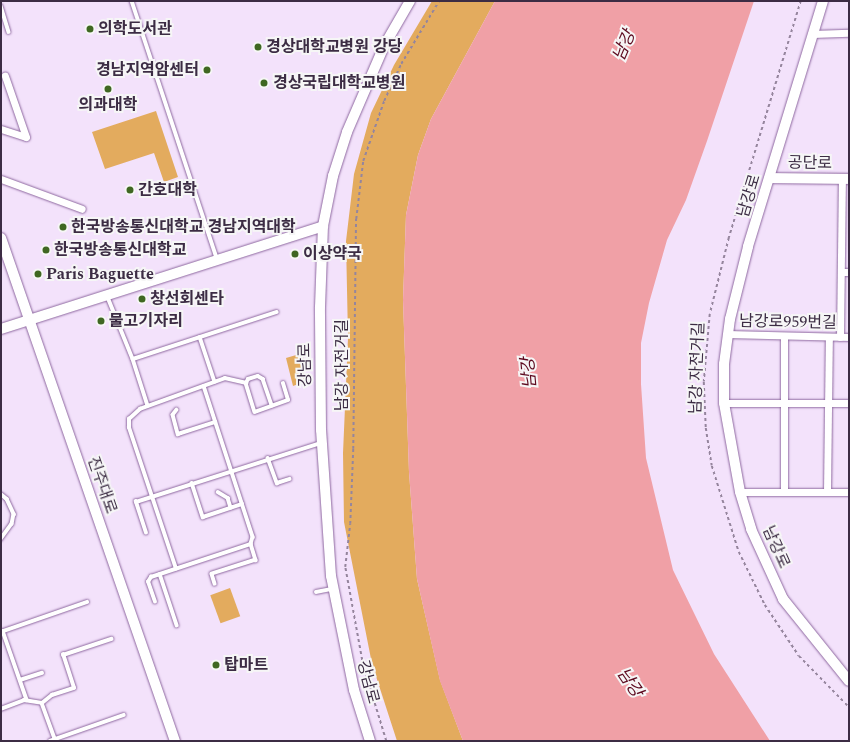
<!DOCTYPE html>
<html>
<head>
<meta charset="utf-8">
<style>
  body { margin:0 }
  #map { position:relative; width:850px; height:742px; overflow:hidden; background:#f3e2fb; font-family:Spectral,"Noto Sans KR",serif }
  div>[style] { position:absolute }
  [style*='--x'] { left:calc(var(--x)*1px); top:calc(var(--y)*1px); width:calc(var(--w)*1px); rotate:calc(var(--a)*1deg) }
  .green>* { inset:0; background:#e3ab5e; transform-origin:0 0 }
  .water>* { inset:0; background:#f0a0a6 }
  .path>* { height:1.5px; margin-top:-0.75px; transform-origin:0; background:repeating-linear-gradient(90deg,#95859d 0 3px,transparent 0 6px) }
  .roads { filter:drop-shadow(0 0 1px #8e68a0) drop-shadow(0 0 1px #8e68a0) }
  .lane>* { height:3.5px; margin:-1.75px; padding:0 1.75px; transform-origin:1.75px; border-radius:1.75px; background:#fff }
  .street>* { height:7px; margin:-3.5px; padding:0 3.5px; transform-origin:3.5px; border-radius:3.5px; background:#fff }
  .secondary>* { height:10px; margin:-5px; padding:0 5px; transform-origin:5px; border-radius:5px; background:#fff }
  .dots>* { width:11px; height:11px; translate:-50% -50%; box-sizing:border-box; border:2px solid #f6f6f6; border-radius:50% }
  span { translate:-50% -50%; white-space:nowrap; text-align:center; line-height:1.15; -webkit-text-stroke:4px #f6f6f6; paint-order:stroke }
  .poi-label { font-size:16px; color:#3c2c44; font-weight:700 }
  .left { translate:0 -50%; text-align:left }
  .right { translate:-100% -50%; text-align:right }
  .street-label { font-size:16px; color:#3c2c44 }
  .water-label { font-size:17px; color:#5d0a1f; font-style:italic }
  .frame { position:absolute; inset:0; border:2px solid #3c2c44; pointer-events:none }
</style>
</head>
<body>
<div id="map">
  <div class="green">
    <i style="clip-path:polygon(432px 1px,495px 1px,431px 119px,418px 155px,406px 215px,403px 300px,409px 472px,417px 579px,440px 680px,463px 741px,397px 741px,372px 664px,344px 522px,343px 453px,348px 338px,346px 241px,354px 174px,371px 113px,394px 65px)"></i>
    <i style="clip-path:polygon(156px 111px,178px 177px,164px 182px,154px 153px,105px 169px,92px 132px)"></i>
    <i style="clip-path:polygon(303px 353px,304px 382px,293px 386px,286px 358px)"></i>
    <i style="left:230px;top:588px;width:30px;height:21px;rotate:70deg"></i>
  </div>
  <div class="water">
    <i style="clip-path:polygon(495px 1px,754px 1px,707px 141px,686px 200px,667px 240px,649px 303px,641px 343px,641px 384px,646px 458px,673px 570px,714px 654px,770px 741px,463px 741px,440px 681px,417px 579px,409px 472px,403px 300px,406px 215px,418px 155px,431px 119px)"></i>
  </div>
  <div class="path">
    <i style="--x:801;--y:1;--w:248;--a:106.9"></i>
    <i style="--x:729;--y:238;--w:78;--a:104"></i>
    <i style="--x:710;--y:314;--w:68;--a:95"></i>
    <i style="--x:704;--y:382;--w:46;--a:87.5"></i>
    <i style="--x:706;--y:428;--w:38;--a:81"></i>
    <i style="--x:712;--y:466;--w:90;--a:72.6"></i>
    <i style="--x:739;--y:552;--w:59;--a:63.9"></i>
    <i style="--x:765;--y:605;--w:61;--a:56.3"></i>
    <i style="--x:799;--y:656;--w:71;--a:45.6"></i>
    <i style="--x:386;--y:741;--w:78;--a:-107"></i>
    <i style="--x:363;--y:666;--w:101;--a:-100.3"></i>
    <i style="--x:345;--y:567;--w:43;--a:-83.4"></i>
    <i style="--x:350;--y:524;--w:75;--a:-87.7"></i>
    <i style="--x:353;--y:449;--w:230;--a:-89.3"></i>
    <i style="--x:356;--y:219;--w:58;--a:-83.1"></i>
    <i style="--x:363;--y:161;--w:64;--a:-70.7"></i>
    <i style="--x:384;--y:101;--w:41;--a:-65.3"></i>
    <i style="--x:401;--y:64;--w:74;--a:-58.9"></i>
  </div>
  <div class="roads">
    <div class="lane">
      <i style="--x:132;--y:1;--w:271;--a:71.7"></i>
      <i style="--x:1;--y:6;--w:27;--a:73"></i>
      <i style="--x:107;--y:295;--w:69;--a:67.9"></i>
      <i style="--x:133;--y:359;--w:49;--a:72.3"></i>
      <i style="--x:200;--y:337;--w:47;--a:71.6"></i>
      <i style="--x:133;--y:359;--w:151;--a:-18.1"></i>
      <i style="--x:246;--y:383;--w:4;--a:-63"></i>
      <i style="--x:248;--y:379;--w:10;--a:-17"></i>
      <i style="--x:258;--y:376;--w:6;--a:31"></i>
      <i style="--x:263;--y:379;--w:28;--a:71"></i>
      <i style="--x:204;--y:386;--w:159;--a:72"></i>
      <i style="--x:253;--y:537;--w:7;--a:106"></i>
      <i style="--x:251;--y:544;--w:17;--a:73"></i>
      <i style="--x:256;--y:560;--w:46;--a:162.3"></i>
      <i style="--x:212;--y:574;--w:10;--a:73"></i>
      <i style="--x:177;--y:410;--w:6;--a:129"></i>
      <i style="--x:173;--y:415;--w:20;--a:75"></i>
      <i style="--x:178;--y:434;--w:39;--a:-18"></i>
      <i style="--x:268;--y:458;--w:27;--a:70"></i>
      <i style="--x:277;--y:483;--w:13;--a:-18"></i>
      <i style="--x:192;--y:483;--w:36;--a:72"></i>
      <i style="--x:203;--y:517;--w:41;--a:-18.4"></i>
      <i style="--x:218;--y:492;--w:12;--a:31"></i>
      <i style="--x:228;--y:498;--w:10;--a:73"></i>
      <i style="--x:1;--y:494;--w:8;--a:40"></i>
      <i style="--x:7;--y:499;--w:17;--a:65"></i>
      <i style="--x:14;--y:514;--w:10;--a:101"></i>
      <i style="--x:12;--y:524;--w:19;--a:126"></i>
      <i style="--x:146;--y:533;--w:33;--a:-108"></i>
      <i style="--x:136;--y:502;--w:194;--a:-17.7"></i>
      <i style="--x:176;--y:569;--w:149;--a:-108.4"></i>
      <i style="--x:129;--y:428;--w:9;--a:-90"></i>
      <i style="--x:129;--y:419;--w:15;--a:-42"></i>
      <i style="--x:140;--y:409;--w:90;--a:-20"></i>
      <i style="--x:225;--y:378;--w:22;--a:13"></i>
      <i style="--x:246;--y:383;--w:30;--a:73"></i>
      <i style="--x:255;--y:412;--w:35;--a:-20"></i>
      <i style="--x:288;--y:400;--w:17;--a:-107"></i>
      <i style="--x:160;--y:574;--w:54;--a:71.6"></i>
      <i style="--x:316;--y:592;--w:16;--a:-11"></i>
      <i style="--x:155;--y:602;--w:21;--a:-109"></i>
      <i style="--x:148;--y:582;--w:6;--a:-59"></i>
      <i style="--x:151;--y:577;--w:105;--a:-18.3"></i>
      <i style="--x:3;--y:631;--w:73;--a:70.8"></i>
      <i style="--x:1;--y:632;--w:91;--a:-19.2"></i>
      <i style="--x:20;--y:680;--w:23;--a:-18"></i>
      <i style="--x:42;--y:703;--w:38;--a:70"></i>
      <i style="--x:1;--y:709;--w:25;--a:-21"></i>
      <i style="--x:24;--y:700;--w:18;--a:9"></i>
      <i style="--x:42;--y:703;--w:13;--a:-39"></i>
      <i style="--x:52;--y:695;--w:23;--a:-18"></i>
      <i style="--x:74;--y:688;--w:35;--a:-108"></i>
      <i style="--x:63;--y:655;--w:51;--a:-18.4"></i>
      <i style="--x:50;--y:741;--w:78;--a:-19.4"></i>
    </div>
    <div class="street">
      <i style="--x:812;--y:34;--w:37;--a:-2"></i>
      <i style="--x:1;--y:129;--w:26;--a:18"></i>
      <i style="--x:26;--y:137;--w:65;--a:-109"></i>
      <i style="--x:1;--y:179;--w:86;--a:20.3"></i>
      <i style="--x:841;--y:272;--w:8;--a:0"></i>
      <i style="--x:727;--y:334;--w:122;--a:1.4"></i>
      <i style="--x:784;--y:336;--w:156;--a:90"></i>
      <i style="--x:840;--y:337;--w:158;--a:-89.3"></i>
      <i style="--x:724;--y:403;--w:125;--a:0"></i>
      <i style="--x:740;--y:492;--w:109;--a:0"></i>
      <i style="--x:827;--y:492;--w:155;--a:-89.3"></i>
    </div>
    <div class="secondary">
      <i style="--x:823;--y:1;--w:257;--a:107"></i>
      <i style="--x:748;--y:247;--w:74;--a:104"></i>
      <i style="--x:730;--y:319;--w:45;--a:97.6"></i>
      <i style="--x:724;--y:364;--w:39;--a:90"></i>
      <i style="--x:724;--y:403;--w:90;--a:79.8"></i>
      <i style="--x:740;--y:492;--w:39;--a:73"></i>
      <i style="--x:751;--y:529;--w:77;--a:65.4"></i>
      <i style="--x:783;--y:599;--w:105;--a:51.2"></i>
      <i style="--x:770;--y:178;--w:79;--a:0.7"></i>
      <i style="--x:1;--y:238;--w:532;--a:70.92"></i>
      <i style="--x:1;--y:329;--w:338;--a:-17.7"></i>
      <i style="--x:370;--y:741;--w:53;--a:-107.4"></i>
      <i style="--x:354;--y:690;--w:116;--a:-101.4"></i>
      <i style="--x:331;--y:576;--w:146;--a:-93.9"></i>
      <i style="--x:321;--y:430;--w:123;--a:-90.5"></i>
      <i style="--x:320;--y:307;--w:81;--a:-87.9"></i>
      <i style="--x:323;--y:226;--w:51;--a:-78.7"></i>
      <i style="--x:333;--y:176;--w:46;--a:-72.3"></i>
      <i style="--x:347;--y:132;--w:94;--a:-66.7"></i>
      <i style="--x:384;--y:46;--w:52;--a:-60"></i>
    </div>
  </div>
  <div class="dots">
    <i style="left:90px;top:29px;background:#3f6722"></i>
    <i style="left:258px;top:47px;background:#3f6722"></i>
    <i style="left:207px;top:70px;background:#3f6722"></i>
    <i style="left:264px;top:83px;background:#3f6722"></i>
    <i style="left:108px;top:89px;background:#3f6722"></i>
    <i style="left:130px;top:190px;background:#3f6722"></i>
    <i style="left:63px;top:227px;background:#3f6722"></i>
    <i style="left:46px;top:250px;background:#3f6722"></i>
    <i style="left:295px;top:254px;background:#3f6722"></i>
    <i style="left:38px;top:274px;background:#3f6722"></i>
    <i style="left:142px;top:299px;background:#3f6722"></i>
    <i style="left:101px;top:321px;background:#3f6722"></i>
    <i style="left:216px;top:665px;background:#3f6722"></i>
  </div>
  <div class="poi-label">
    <span class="left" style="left:98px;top:29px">의학도서관</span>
    <span class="left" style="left:266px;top:47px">경상대학교병원 강당</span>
    <span class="right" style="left:199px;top:70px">경남지역암센터</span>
    <span class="left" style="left:273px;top:83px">경상국립대학교병원</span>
    <span style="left:108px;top:105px">의과대학</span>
    <span class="left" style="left:138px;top:190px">간호대학</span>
    <span class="left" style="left:71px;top:227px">한국방송통신대학교 경남지역대학</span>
    <span class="left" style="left:54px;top:250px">한국방송통신대학교</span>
    <span class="left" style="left:303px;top:254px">이상약국</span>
    <span class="left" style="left:46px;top:274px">Paris Baguette</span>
    <span class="left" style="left:150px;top:299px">창선회센타</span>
    <span class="left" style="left:109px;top:321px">물고기자리</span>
    <span class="left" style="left:224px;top:665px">탑마트</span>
  </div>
  <div class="street-label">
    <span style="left:810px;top:163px;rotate:1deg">공단로</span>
    <span style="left:749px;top:196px;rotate:-73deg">남강로</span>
    <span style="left:788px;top:322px;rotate:1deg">남강로959번길</span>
    <span style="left:305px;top:365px;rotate:-91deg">강남로</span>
    <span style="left:342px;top:365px;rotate:-90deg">남강 자전거길</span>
    <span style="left:697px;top:368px;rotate:-88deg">남강 자전거길</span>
    <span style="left:102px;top:485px;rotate:71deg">진주대로</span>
    <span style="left:776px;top:547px;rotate:66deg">남강로</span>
    <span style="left:368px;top:682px;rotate:75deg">강남로</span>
  </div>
  <div class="water-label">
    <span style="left:625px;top:46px;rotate:-67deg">남강</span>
    <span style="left:530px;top:373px;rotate:-95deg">남강</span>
    <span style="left:629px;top:683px;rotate:56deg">남강</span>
  </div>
  <div class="frame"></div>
</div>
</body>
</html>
